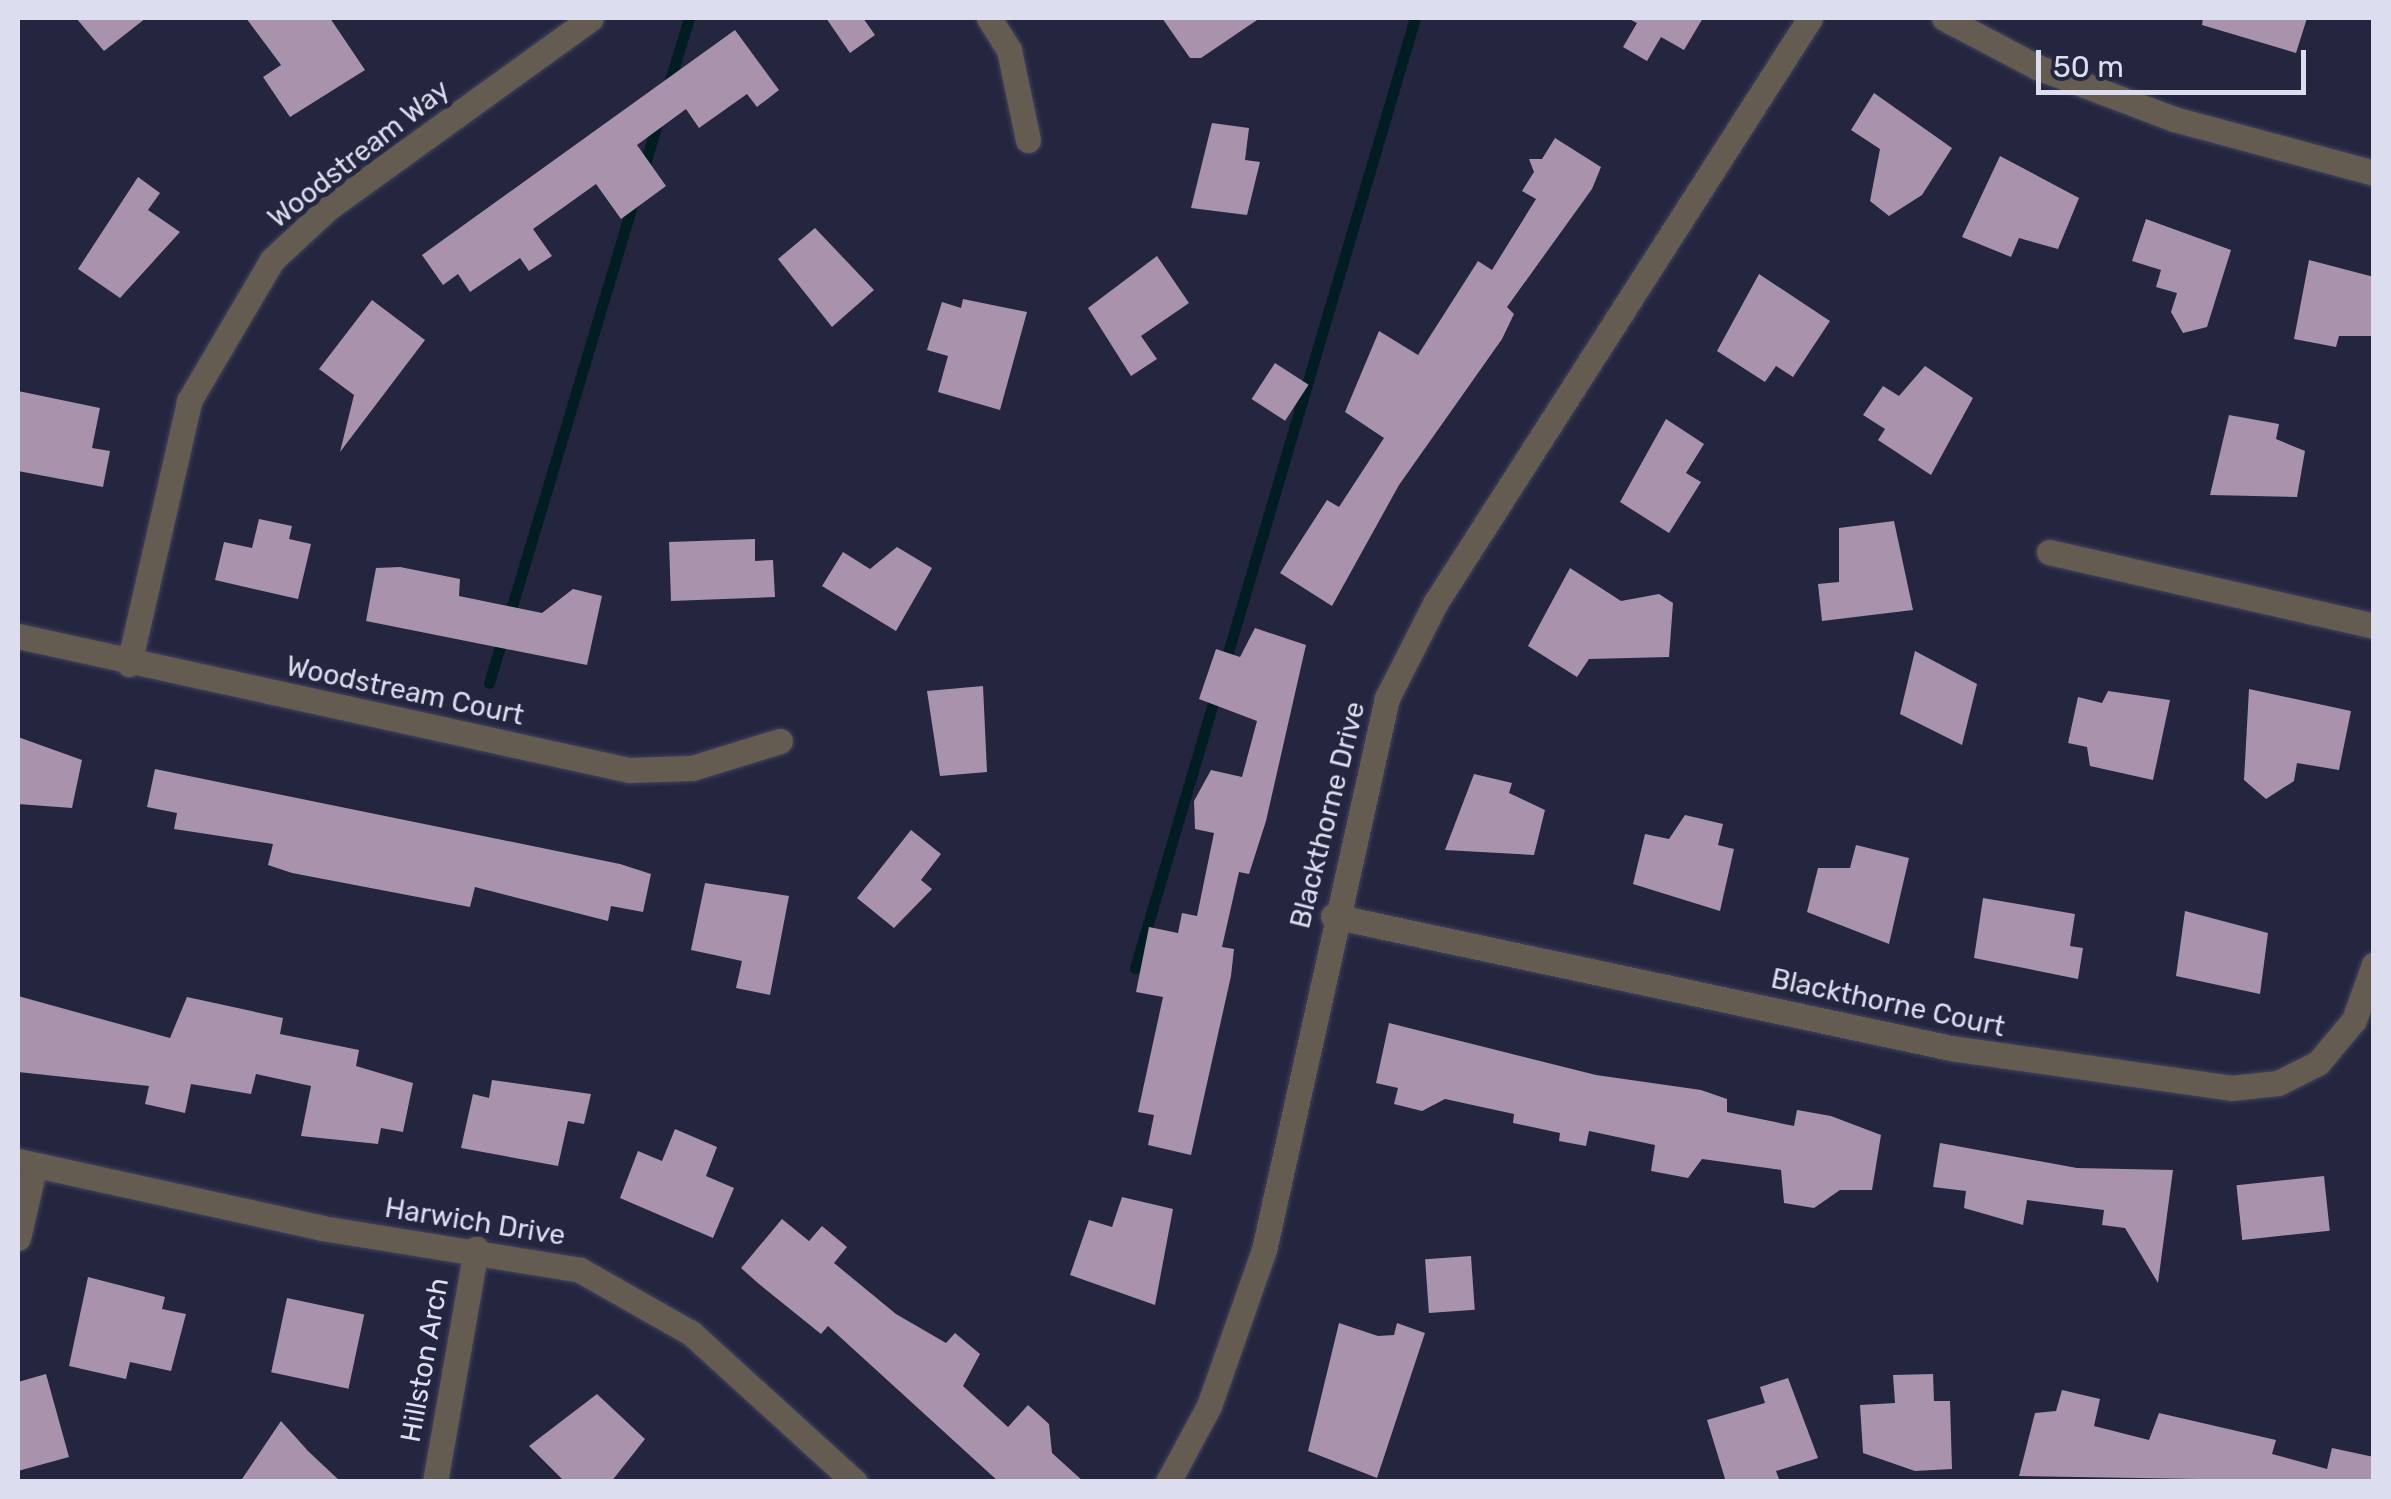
<!DOCTYPE html>
<html>
<head>
<meta charset="utf-8">
<style>
  body { margin:0 }
  #map { position:relative; width:2391px; height:1499px; overflow:hidden; background:#242640; font-family:Rubik,sans-serif }
  div>[style] { position:absolute }
  [style*='--x'] { left:calc(var(--x)*1px); top:calc(var(--y)*1px); width:calc(var(--w)*1px); rotate:calc(var(--a)*1deg) }
  .stream>* { height:11px; margin:-5.5px; padding:0 5.5px; transform-origin:5.5px; border-radius:5.5px; background:#021d22 }
  .building>* { inset:0; background:#a992ab; transform-origin:0 0 }
  .roads { filter:drop-shadow(0 0 2px #41435c) drop-shadow(0 0 2px #41435c) }
  .minor>* { height:25px; margin:-12.5px; padding:0 12.5px; transform-origin:12.5px; border-radius:12.5px; background:#645c51 }
  span { translate:-50% -50%; white-space:nowrap; text-align:center; line-height:1.15; -webkit-text-stroke:10px #242640; paint-order:stroke }
  .street-label { font-size:28px; color:#dcdef0 }
  .frame { position:absolute; inset:0; border:20px solid #dcdef0; pointer-events:none }
  .scale { position:absolute; left:2036px; top:50px; width:270px; height:45px; box-sizing:border-box; border:5px solid #dcdef0; border-top:0; padding-left:12px; font-size:30px; line-height:35px; white-space:nowrap; color:#dcdef0; -webkit-text-stroke:8px #242640; paint-order:stroke }
</style>
</head>
<body>
<div id="map">
  <div class="stream">
    <i style="--x:667;--y:90;--w:75;--a:-73"></i>
    <i style="--x:643;--y:171;--w:56;--a:-73.5"></i>
    <i style="--x:1224;--y:666;--w:676;--a:-73.58"></i>
    <i style="--x:489;--y:683;--w:505;--a:-73.32"></i>
    <i style="--x:1135;--y:968;--w:287;--a:-73.6"></i>
  </div>
  <div class="building">
    <i style="clip-path:polygon(76px 18px,146px 18px,104px 51px)"></i>
    <i style="clip-path:polygon(246px 18px,330px 18px,365px 70px,290px 117px,263px 77px,281px 65px)"></i>
    <i style="clip-path:polygon(826px 18px,863px 18px,875px 35px,850px 53px)"></i>
    <i style="clip-path:polygon(1162px 18px,1260px 18px,1201px 58px,1190px 58px)"></i>
    <i style="clip-path:polygon(1627px 18px,1703px 18px,1684px 50px,1661px 37px,1647px 61px,1623px 47px,1637px 23px)"></i>
    <i style="clip-path:polygon(2203px 18px,2307px 18px,2296px 53px,2202px 25px)"></i>
    <i style="clip-path:polygon(735px 30px,779px 90px,757px 107px,747px 94px,699px 128px,686px 109px,637px 145px,666px 186px,621px 219px,596px 184px,533px 229px,552px 256px,529px 271px,520px 258px,470px 292px,458px 274px,443px 285px,422px 255px)"></i>
    <i style="clip-path:polygon(1874px 93px,1952px 148px,1922px 195px,1889px 216px,1870px 201px,1880px 149px,1851px 130px)"></i>
    <i style="clip-path:polygon(1212px 123px,1249px 128px,1245px 160px,1260px 162px,1247px 215px,1191px 208px)"></i>
    <i style="clip-path:polygon(1555px 138px,1601px 167px,1592px 189px,1507px 307px,1514px 314px,1502px 339px,1399px 485px,1332px 606px,1280px 573px,1327px 500px,1339px 507px,1384px 438px,1345px 412px,1379px 331px,1418px 355px,1478px 261px,1492px 270px,1536px 199px,1522px 191px,1534px 172px,1529px 159px,1542px 159px)"></i>
    <i style="clip-path:polygon(2000px 156px,2079px 198px,2058px 249px,2019px 238px,2011px 257px,1962px 237px)"></i>
    <i style="clip-path:polygon(138px 177px,160px 193px,148px 210px,180px 232px,120px 298px,78px 269px)"></i>
    <i style="clip-path:polygon(2146px 219px,2231px 250px,2207px 327px,2183px 333px,2171px 312px,2177px 293px,2156px 287px,2161px 270px,2132px 261px)"></i>
    <i style="clip-path:polygon(815px 228px,874px 290px,832px 327px,778px 259px)"></i>
    <i style="clip-path:polygon(1157px 256px,1189px 303px,1141px 336px,1157px 359px,1131px 376px,1088px 308px)"></i>
    <i style="clip-path:polygon(2309px 260px,2374px 277px,2374px 336px,2339px 336px,2336px 347px,2294px 339px)"></i>
    <i style="clip-path:polygon(1759px 274px,1830px 321px,1793px 377px,1776px 366px,1765px 382px,1717px 351px)"></i>
    <i style="clip-path:polygon(963px 299px,1027px 312px,1000px 410px,938px 392px,948px 356px,927px 350px,942px 302px,961px 308px)"></i>
    <i style="clip-path:polygon(372px 300px,425px 340px,340px 452px,354px 395px,319px 369px)"></i>
    <i style="left:1275px;top:363px;width:40px;height:43px;rotate:33deg"></i>
    <i style="clip-path:polygon(1925px 366px,1973px 398px,1931px 475px,1878px 440px,1885px 429px,1863px 415px,1883px 386px,1899px 396px)"></i>
    <i style="clip-path:polygon(18px 391px,100px 408px,92px 448px,110px 451px,103px 487px,18px 471px)"></i>
    <i style="clip-path:polygon(2229px 415px,2279px 424px,2276px 439px,2305px 451px,2297px 497px,2210px 495px)"></i>
    <i style="clip-path:polygon(1666px 419px,1704px 444px,1686px 473px,1701px 482px,1669px 533px,1620px 502px)"></i>
    <i style="clip-path:polygon(259px 519px,292px 526px,289px 539px,311px 544px,298px 599px,215px 580px,224px 542px,252px 548px)"></i>
    <i style="clip-path:polygon(1894px 521px,1913px 610px,1822px 621px,1818px 584px,1839px 582px,1839px 528px)"></i>
    <i style="clip-path:polygon(755px 539px,755px 561px,773px 560px,775px 597px,671px 601px,669px 542px)"></i>
    <i style="clip-path:polygon(897px 547px,932px 568px,896px 631px,822px 586px,843px 552px,870px 569px)"></i>
    <i style="clip-path:polygon(400px 567px,460px 579px,459px 596px,542px 613px,573px 589px,602px 596px,587px 665px,366px 621px,376px 568px)"></i>
    <i style="clip-path:polygon(1570px 568px,1621px 601px,1659px 594px,1673px 603px,1669px 657px,1589px 659px,1577px 677px,1528px 646px)"></i>
    <i style="clip-path:polygon(1255px 628px,1306px 645px,1266px 821px,1249px 874px,1239px 872px,1222px 947px,1234px 949px,1231px 976px,1191px 1155px,1148px 1145px,1154px 1115px,1138px 1112px,1163px 997px,1136px 992px,1149px 927px,1178px 933px,1182px 913px,1197px 916px,1214px 833px,1195px 829px,1194px 801px,1211px 770px,1242px 777px,1257px 721px,1199px 699px,1216px 649px,1240px 657px)"></i>
    <i style="clip-path:polygon(1915px 651px,1977px 684px,1962px 745px,1900px 714px)"></i>
    <i style="clip-path:polygon(983px 686px,987px 772px,940px 776px,927px 691px)"></i>
    <i style="clip-path:polygon(2249px 689px,2351px 711px,2339px 770px,2297px 763px,2294px 781px,2266px 799px,2244px 780px)"></i>
    <i style="clip-path:polygon(2108px 691px,2170px 700px,2153px 780px,2090px 766px,2087px 747px,2068px 743px,2078px 697px,2102px 703px)"></i>
    <i style="clip-path:polygon(18px 737px,82px 760px,72px 808px,18px 804px)"></i>
    <i style="clip-path:polygon(155px 769px,620px 864px,651px 874px,643px 912px,611px 906px,608px 921px,475px 887px,470px 907px,292px 873px,268px 865px,273px 844px,174px 829px,177px 813px,147px 807px)"></i>
    <i style="clip-path:polygon(1474px 774px,1512px 783px,1509px 793px,1545px 810px,1534px 855px,1445px 850px)"></i>
    <i style="clip-path:polygon(1685px 815px,1723px 824px,1718px 845px,1734px 849px,1720px 911px,1633px 884px,1645px 834px,1669px 839px)"></i>
    <i style="clip-path:polygon(911px 830px,941px 854px,921px 880px,932px 889px,894px 928px,857px 898px)"></i>
    <i style="clip-path:polygon(1856px 845px,1909px 858px,1889px 944px,1807px 912px,1818px 868px,1850px 868px)"></i>
    <i style="clip-path:polygon(705px 883px,789px 896px,770px 995px,736px 988px,742px 961px,691px 950px)"></i>
    <i style="clip-path:polygon(1983px 898px,2075px 914px,2070px 946px,2083px 948px,2078px 979px,1974px 958px)"></i>
    <i style="clip-path:polygon(2185px 911px,2268px 933px,2260px 994px,2176px 976px)"></i>
    <i style="clip-path:polygon(18px 996px,170px 1038px,187px 997px,283px 1018px,280px 1034px,359px 1050px,356px 1066px,413px 1083px,403px 1132px,381px 1128px,378px 1144px,301px 1136px,311px 1086px,256px 1074px,251px 1094px,191px 1084px,185px 1113px,145px 1104px,149px 1086px,18px 1072px)"></i>
    <i style="clip-path:polygon(1389px 1023px,1596px 1075px,1701px 1090px,1727px 1099px,1727px 1112px,1794px 1126px,1797px 1110px,1831px 1116px,1881px 1135px,1872px 1190px,1840px 1190px,1814px 1208px,1784px 1203px,1781px 1170px,1702px 1159px,1688px 1178px,1651px 1171px,1655px 1145px,1589px 1131px,1586px 1146px,1559px 1141px,1560px 1133px,1513px 1123px,1514px 1114px,1445px 1099px,1422px 1111px,1394px 1104px,1398px 1088px,1376px 1083px)"></i>
    <i style="clip-path:polygon(492px 1080px,591px 1094px,584px 1124px,568px 1121px,558px 1166px,461px 1148px,473px 1094px,489px 1098px)"></i>
    <i style="clip-path:polygon(675px 1129px,717px 1147px,706px 1176px,734px 1188px,713px 1238px,620px 1198px,638px 1151px,662px 1161px)"></i>
    <i style="clip-path:polygon(1940px 1143px,2077px 1168px,2173px 1170px,2158px 1283px,2125px 1228px,2102px 1225px,2104px 1210px,2027px 1200px,2023px 1225px,1964px 1208px,1966px 1191px,1933px 1187px)"></i>
    <i style="left:2324px;top:1176px;width:55px;height:88px;rotate:84deg"></i>
    <i style="clip-path:polygon(1122px 1197px,1173px 1209px,1155px 1305px,1070px 1275px,1089px 1220px,1112px 1227px)"></i>
    <i style="clip-path:polygon(782px 1219px,809px 1241px,822px 1226px,847px 1247px,834px 1263px,896px 1314px,946px 1343px,955px 1333px,980px 1354px,963px 1386px,1008px 1427px,1028px 1405px,1049px 1424px,1052px 1453px,1084px 1482px,999px 1482px,828px 1326px,821px 1334px,759px 1284px,741px 1268px)"></i>
    <i style="left:1471px;top:1256px;width:54px;height:46px;rotate:86deg"></i>
    <i style="clip-path:polygon(88px 1277px,165px 1297px,162px 1309px,186px 1314px,171px 1371px,130px 1362px,126px 1379px,69px 1366px)"></i>
    <i style="left:287px;top:1298px;width:79px;height:76px;rotate:12deg"></i>
    <i style="clip-path:polygon(1339px 1323px,1378px 1336px,1394px 1335px,1397px 1323px,1425px 1333px,1377px 1478px,1308px 1451px)"></i>
    <i style="clip-path:polygon(46px 1374px,69px 1457px,18px 1471px,18px 1382px)"></i>
    <i style="clip-path:polygon(1933px 1374px,1934px 1401px,1950px 1401px,1952px 1469px,1915px 1471px,1863px 1453px,1860px 1405px,1895px 1403px,1893px 1375px)"></i>
    <i style="clip-path:polygon(1788px 1378px,1818px 1458px,1776px 1471px,1780px 1482px,1726px 1482px,1707px 1420px,1765px 1403px,1760px 1387px)"></i>
    <i style="clip-path:polygon(2062px 1390px,2100px 1399px,2094px 1426px,2149px 1440px,2159px 1413px,2276px 1440px,2272px 1454px,2327px 1469px,2332px 1448px,2374px 1457px,2374px 1482px,2019px 1476px,2035px 1413px,2056px 1411px)"></i>
    <i style="clip-path:polygon(597px 1394px,645px 1439px,611px 1482px,565px 1482px,529px 1446px)"></i>
    <i style="clip-path:polygon(281px 1421px,308px 1451px,341px 1482px,240px 1482px)"></i>
  </div>
  <div class="roads">
    <div class="minor">
      <i style="--x:989;--y:18;--w:38;--a:58"></i>
      <i style="--x:1009;--y:50;--w:92;--a:78.1"></i>
      <i style="--x:1944;--y:18;--w:105;--a:27.8"></i>
      <i style="--x:2037;--y:67;--w:147;--a:20.8"></i>
      <i style="--x:2174;--y:119;--w:207;--a:15.1"></i>
      <i style="--x:2049;--y:552;--w:333;--a:12.8"></i>
      <i style="--x:18;--y:636;--w:626;--a:12.37"></i>
      <i style="--x:629;--y:770;--w:63;--a:-1.8"></i>
      <i style="--x:692;--y:768;--w:92;--a:-17.1"></i>
      <i style="--x:129;--y:664;--w:270;--a:-77.1"></i>
      <i style="--x:189;--y:401;--w:164;--a:-59.5"></i>
      <i style="--x:272;--y:260;--w:76;--a:-42.9"></i>
      <i style="--x:328;--y:208;--w:324;--a:-35.8"></i>
      <i style="--x:1333;--y:916;--w:632;--a:12.06"></i>
      <i style="--x:1951;--y:1048;--w:283;--a:8.1"></i>
      <i style="--x:2231;--y:1088;--w:47;--a:-6.1"></i>
      <i style="--x:2278;--y:1083;--w:45;--a:-26.6"></i>
      <i style="--x:2318;--y:1063;--w:56;--a:-50.1"></i>
      <i style="--x:2354;--y:1020;--w:59;--a:-70.3"></i>
      <i style="--x:18;--y:1161;--w:311;--a:12.4"></i>
      <i style="--x:322;--y:1228;--w:261;--a:9.2"></i>
      <i style="--x:580;--y:1270;--w:128;--a:29.6"></i>
      <i style="--x:691;--y:1333;--w:222;--a:42.3"></i>
      <i style="--x:18;--y:1238;--w:75;--a:-76.9"></i>
      <i style="--x:435;--y:1482;--w:237;--a:-80"></i>
      <i style="--x:1168;--y:1482;--w:86;--a:-61.7"></i>
      <i style="--x:1209;--y:1406;--w:165;--a:-70.6"></i>
      <i style="--x:1264;--y:1250;--w:566;--a:-77.44"></i>
      <i style="--x:1387;--y:698;--w:108;--a:-63"></i>
      <i style="--x:1436;--y:602;--w:693;--a:-57.36"></i>
    </div>
  </div>
  <div class="street-label">
    <span style="left:359px;top:154px;rotate:-38deg">Woodstream Way</span>
    <span style="left:405px;top:691px;rotate:12deg">Woodstream Court</span>
    <span style="left:1328px;top:815px;rotate:-76deg">Blackthorne Drive</span>
    <span style="left:1888px;top:1003px;rotate:12deg">Blackthorne Court</span>
    <span style="left:475px;top:1222px;rotate:9deg">Harwich Drive</span>
    <span style="left:425px;top:1360px;rotate:-80deg">Hillston Arch</span>
  </div>
  <div class="frame"></div>
  <div class="scale">50 m</div>
</div>
</body>
</html>
